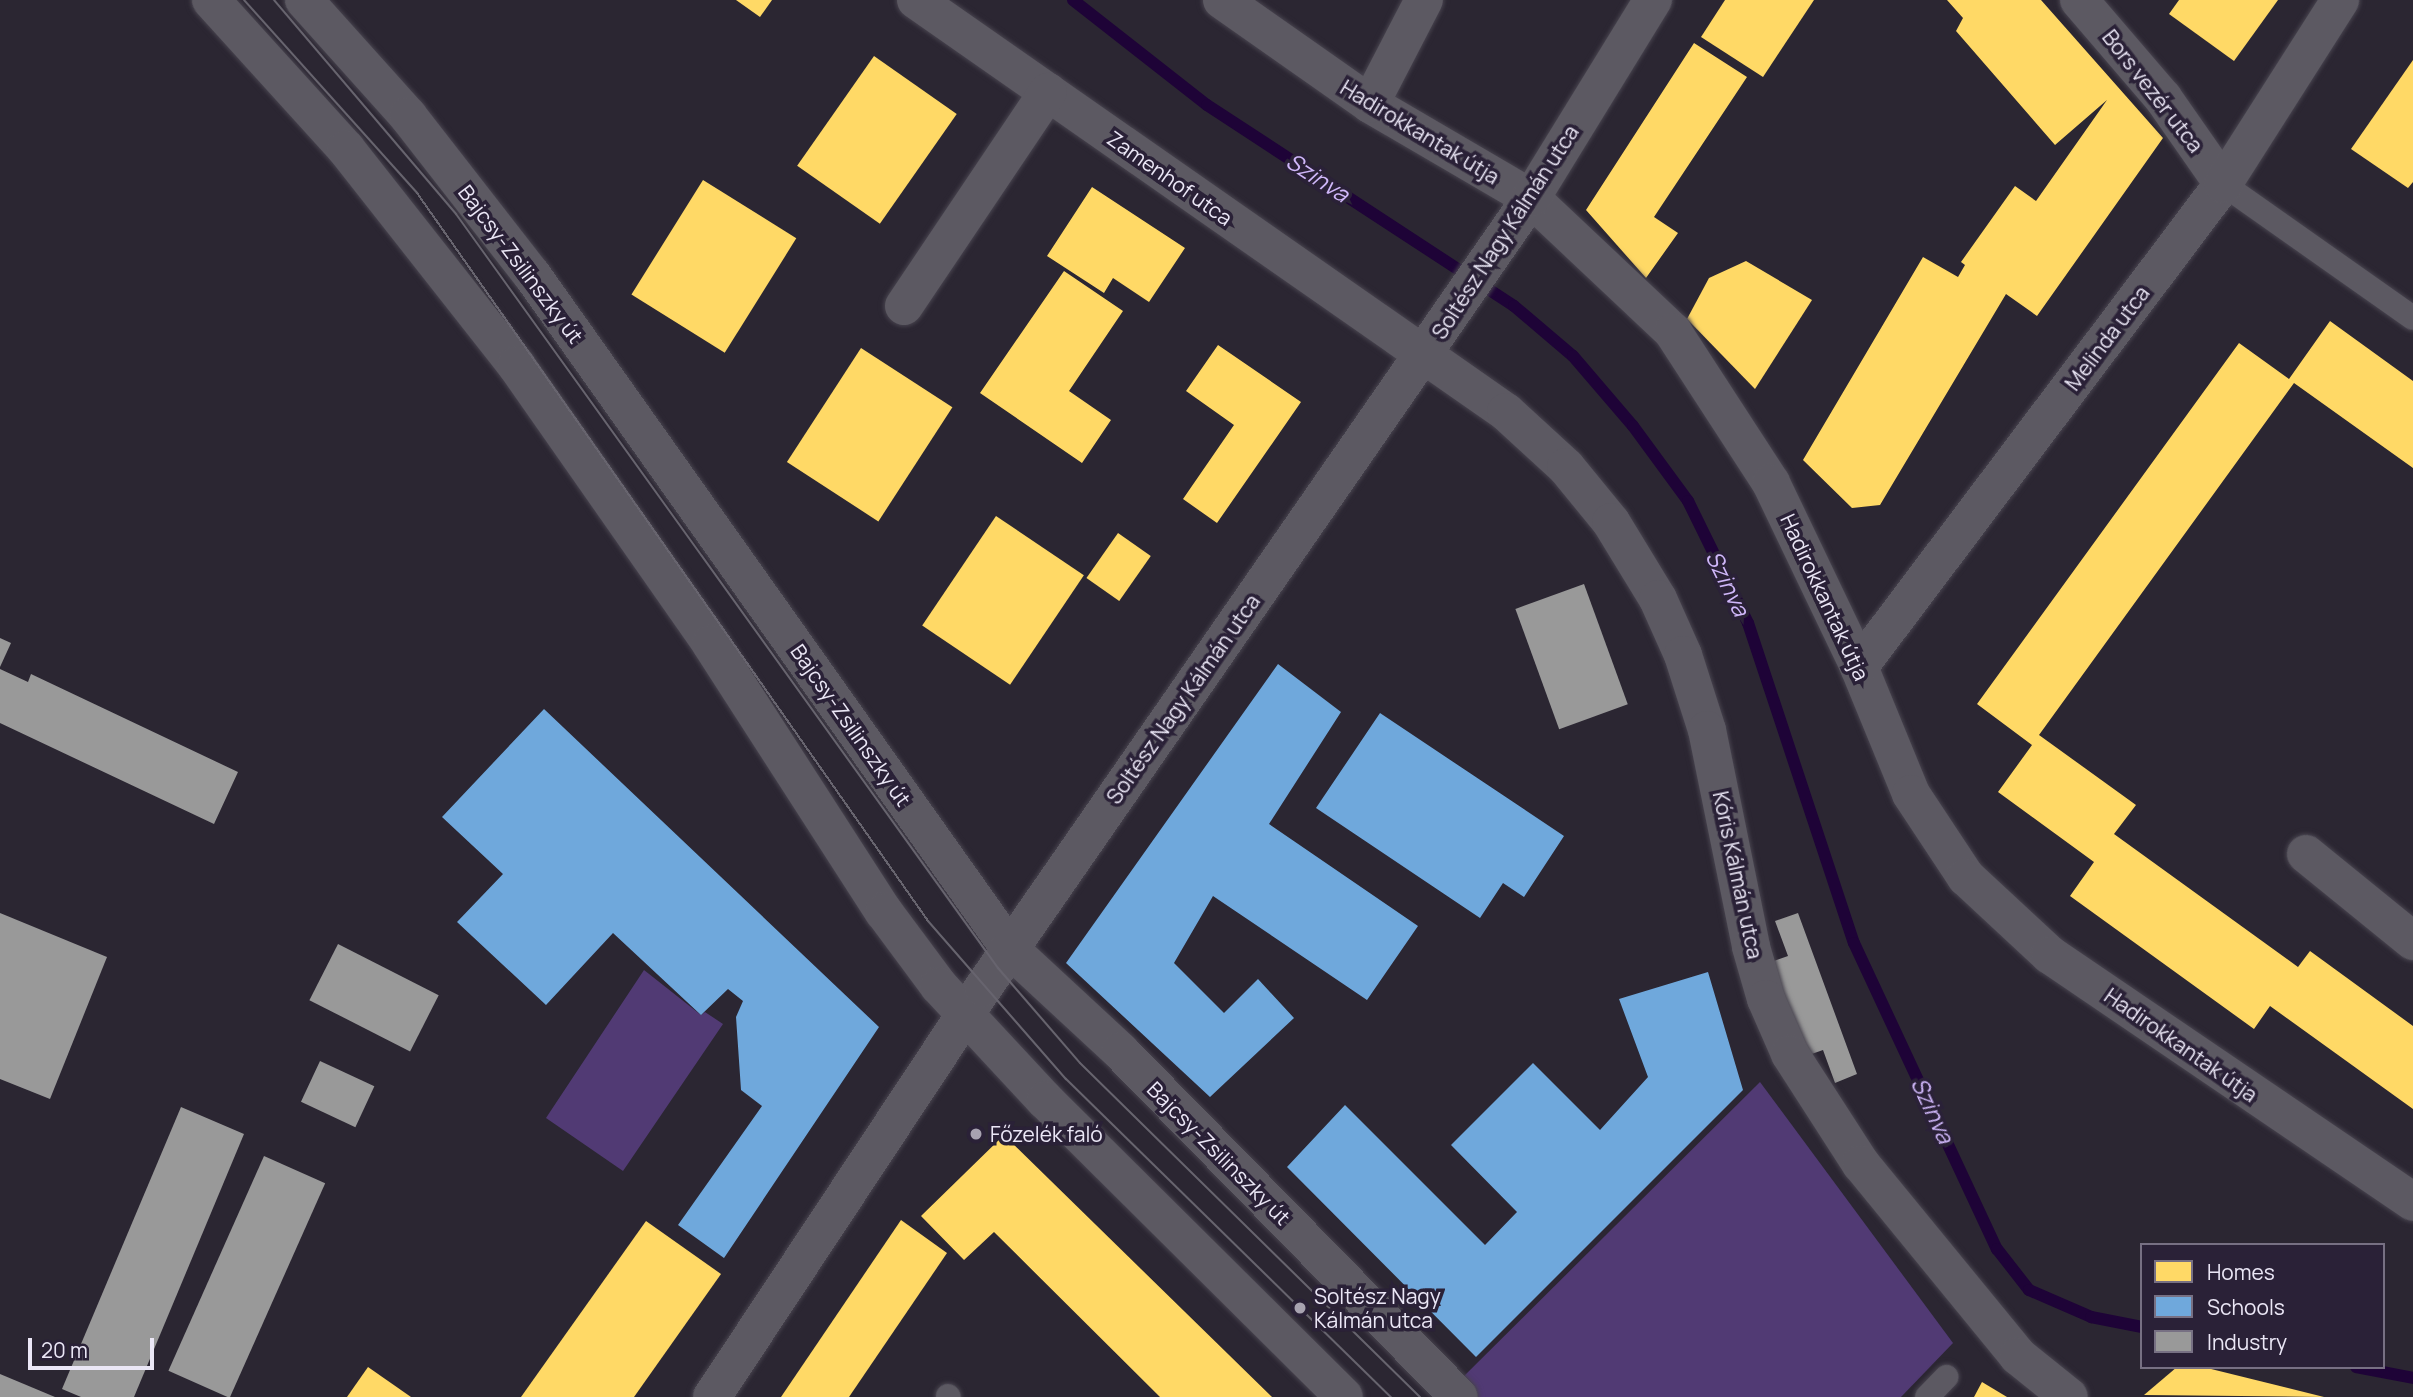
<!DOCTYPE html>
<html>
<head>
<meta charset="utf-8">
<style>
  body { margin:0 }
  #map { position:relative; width:2413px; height:1397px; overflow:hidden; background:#2b2632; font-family:Manrope,sans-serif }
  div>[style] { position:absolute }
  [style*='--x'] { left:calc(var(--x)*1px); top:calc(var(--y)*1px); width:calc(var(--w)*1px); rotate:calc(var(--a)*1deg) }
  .green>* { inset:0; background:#513a74 }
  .homes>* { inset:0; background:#ffd966; transform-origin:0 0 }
  .schools>* { inset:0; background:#6fa8dc }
  .industry>* { inset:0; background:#999; transform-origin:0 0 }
  .stream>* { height:12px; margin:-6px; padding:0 6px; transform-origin:6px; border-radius:6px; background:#1e0337 }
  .roads { filter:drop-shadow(0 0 2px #47434e) drop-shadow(0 0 2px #47434e) }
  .service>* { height:24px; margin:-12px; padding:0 12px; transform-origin:12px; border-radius:12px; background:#5c5962 }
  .minor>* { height:38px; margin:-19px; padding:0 19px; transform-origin:19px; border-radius:19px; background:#5c5962 }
  .tertiary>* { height:38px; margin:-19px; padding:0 19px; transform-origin:19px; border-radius:19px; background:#5c5962 }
  .tram>* { height:2px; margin:-1px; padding:0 1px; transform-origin:1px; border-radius:1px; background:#67646e }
  .dots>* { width:19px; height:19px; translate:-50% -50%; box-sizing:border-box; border:4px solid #2a2137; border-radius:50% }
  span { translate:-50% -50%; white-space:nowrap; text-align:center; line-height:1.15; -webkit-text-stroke:7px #2a2137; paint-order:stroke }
  .street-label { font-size:21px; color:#ebe7f6 }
  .poi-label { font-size:21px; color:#ebe7f6 }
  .left { translate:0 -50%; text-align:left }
  .water-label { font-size:23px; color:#cfb7f9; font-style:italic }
  .legend { position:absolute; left:2140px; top:1243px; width:245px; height:126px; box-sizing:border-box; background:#2a2137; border:2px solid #777083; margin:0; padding:9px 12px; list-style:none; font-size:21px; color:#ebe7f6 }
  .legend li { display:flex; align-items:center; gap:14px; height:35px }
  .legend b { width:35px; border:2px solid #777083 }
  .scale { position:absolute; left:28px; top:1338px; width:126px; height:32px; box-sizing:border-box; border:4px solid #ebe7f6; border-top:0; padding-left:9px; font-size:21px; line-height:24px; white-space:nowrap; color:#ebe7f6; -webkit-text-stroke:5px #2a2137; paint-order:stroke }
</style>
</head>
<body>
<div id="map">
  <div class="green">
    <i style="clip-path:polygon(644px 970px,701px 1015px,705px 1012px,723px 1024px,623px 1171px,546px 1118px)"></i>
    <i style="clip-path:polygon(1760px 1082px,1953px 1343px,1901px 1397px,1474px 1397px,1458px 1382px)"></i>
  </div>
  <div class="homes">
    <i style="clip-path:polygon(736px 0,772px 0,760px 17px)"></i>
    <i style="clip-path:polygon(1725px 0,1814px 0,1763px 77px,1701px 37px)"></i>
    <i style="clip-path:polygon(1947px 0,2041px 0,2163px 138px,2037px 316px,2006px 294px,1880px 505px,1852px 508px,1803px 460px,1923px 257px,1958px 277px,1965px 265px,1961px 262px,2015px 186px,2036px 201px,2107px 100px,2055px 145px,1956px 31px,1963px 18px)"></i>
    <i style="clip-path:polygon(2179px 0,2278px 0,2234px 61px,2169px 14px)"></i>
    <i style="clip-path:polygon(1694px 43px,1747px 77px,1654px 217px,1678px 233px,1646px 278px,1586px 210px)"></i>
    <i style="left:874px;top:56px;width:101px;height:134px;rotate:35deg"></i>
    <i style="clip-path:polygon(2413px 60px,2413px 182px,2408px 188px,2351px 149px)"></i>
    <i style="left:703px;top:180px;width:110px;height:135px;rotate:32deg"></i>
    <i style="clip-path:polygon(1092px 187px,1185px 248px,1149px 302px,1113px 278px,1104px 293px,1047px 256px)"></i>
    <i style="clip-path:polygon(1746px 261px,1812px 300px,1755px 389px,1687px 319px,1709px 278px)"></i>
    <i style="clip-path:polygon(1064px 271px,1123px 311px,1069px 391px,1111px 420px,1082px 463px,980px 393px)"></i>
    <i style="clip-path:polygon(2330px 321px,2413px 381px,2413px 468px,2294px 383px,2039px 735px,2136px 805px,2114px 834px,2298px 967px,2310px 951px,2413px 1026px,2413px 1109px,2270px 1006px,2254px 1029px,2070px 896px,2094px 862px,1998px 792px,2032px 745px,1977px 704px,2239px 343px,2289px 379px)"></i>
    <i style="clip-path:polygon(1218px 345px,1301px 402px,1217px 523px,1183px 499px,1234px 425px,1186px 391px)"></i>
    <i style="left:861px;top:348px;width:109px;height:136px;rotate:33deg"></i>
    <i style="left:996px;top:516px;width:106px;height:132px;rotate:34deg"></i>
    <i style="left:1118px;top:533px;width:40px;height:55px;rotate:35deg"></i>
    <i style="clip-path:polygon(1004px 1135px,1141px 1269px,1272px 1397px,1160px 1397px,994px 1232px,964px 1260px,921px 1216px)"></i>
    <i style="clip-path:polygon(901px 1220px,947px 1253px,849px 1397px,781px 1397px)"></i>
    <i style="clip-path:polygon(646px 1221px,721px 1274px,634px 1397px,521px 1397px)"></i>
    <i style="clip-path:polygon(368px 1367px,411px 1397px,347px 1397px)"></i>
    <i style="clip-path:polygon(2177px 1367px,2203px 1367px,2324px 1397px,2144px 1395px)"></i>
    <i style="clip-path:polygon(1982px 1382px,2007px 1397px,1974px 1397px)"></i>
  </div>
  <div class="schools">
    <i style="clip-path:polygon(1278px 664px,1341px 712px,1269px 824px,1418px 926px,1367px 1000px,1213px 896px,1174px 963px,1224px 1013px,1258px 979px,1294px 1018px,1210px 1097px,1066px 963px)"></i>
    <i style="clip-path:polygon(544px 709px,879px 1027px,724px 1258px,678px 1225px,762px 1106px,741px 1090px,736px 1017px,743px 1001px,728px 989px,701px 1015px,613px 933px,546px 1005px,457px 922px,503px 874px,442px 817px)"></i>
    <i style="clip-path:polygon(1380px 713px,1564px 836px,1524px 897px,1503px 883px,1480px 918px,1316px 808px)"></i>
    <i style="clip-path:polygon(1708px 972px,1743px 1090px,1476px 1357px,1287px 1167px,1345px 1105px,1485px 1245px,1517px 1212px,1451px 1145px,1533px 1063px,1600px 1130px,1648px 1077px,1619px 999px)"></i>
  </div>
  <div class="industry">
    <i style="left:1584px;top:584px;width:128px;height:73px;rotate:70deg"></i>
    <i style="clip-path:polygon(0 638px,11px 643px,0 667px)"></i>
    <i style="clip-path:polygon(0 669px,28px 682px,31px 674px,238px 772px,214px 824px,0 723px)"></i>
    <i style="clip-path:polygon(0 913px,107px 957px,50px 1099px,0 1079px)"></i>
    <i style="clip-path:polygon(1798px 913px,1857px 1074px,1835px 1083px,1823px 1050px,1806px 1056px,1771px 962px,1788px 956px,1775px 921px)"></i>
    <i style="left:338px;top:944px;width:113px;height:63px;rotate:27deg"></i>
    <i style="left:320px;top:1061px;width:60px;height:45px;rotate:25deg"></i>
    <i style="clip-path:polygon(181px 1107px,244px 1134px,134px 1397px,81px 1397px,62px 1389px)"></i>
    <i style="left:264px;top:1156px;width:67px;height:235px;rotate:24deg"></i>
    <i style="clip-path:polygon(0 1374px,55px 1397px,0 1397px)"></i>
  </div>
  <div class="stream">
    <i style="--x:1073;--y:0;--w:170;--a:38.1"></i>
    <i style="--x:1207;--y:105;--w:367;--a:33.2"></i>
    <i style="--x:1514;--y:306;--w:77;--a:40.3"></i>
    <i style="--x:1573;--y:356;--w:92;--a:49.4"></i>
    <i style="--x:1633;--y:426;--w:93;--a:53.7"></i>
    <i style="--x:1688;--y:501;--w:136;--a:63.8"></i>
    <i style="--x:1748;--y:623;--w:337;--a:71.7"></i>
    <i style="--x:1854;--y:943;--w:338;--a:65"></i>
    <i style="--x:1997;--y:1249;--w:52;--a:52"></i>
    <i style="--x:2029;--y:1290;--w:68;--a:23.5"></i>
    <i style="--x:2091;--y:1317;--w:52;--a:11.1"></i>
    <i style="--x:2356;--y:1367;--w:58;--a:10.9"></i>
  </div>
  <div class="roads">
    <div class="service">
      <i style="--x:2223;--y:184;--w:232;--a:35.2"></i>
      <i style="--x:948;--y:1396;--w:1;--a:45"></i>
      <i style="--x:1927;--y:1397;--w:28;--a:-46"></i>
    </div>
    <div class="minor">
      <i style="--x:916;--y:0;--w:720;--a:34.93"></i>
      <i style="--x:1506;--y:412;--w:81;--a:42.5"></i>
      <i style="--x:1566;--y:467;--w:71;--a:50.7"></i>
      <i style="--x:1611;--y:522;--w:90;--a:58.6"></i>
      <i style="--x:1658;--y:599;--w:61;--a:65.9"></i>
      <i style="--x:1683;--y:655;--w:79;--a:72.3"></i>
      <i style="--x:1707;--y:730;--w:221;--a:78.5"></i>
      <i style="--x:1751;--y:947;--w:54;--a:73.9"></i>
      <i style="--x:1766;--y:999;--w:60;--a:66.4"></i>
      <i style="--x:1790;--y:1054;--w:131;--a:57.2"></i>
      <i style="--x:1861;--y:1164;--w:248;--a:50.7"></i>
      <i style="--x:2018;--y:1356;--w:65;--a:38.8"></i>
      <i style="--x:1222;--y:0;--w:181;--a:35.1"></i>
      <i style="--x:1370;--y:104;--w:186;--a:30.3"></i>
      <i style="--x:1531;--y:198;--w:195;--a:43.3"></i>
      <i style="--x:1673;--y:332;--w:180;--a:57"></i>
      <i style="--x:1771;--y:483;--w:204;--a:64.4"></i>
      <i style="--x:1859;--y:667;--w:137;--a:67.7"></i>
      <i style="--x:1911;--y:794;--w:100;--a:56.5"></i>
      <i style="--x:1966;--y:877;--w:115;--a:42.9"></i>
      <i style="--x:2050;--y:955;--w:439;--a:34.2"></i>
      <i style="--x:2079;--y:0;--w:129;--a:49.4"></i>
      <i style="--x:2163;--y:98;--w:105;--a:55.1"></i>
      <i style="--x:1370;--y:104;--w:117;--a:-62.6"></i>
      <i style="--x:904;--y:306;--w:258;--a:-56.1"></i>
      <i style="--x:1859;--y:667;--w:605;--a:-53"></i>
      <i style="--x:2223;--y:184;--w:218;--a:-57.5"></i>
      <i style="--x:2306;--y:854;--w:138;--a:39.1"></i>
    </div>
    <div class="tertiary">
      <i style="--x:211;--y:0;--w:201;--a:47.8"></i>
      <i style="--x:346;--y:149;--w:275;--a:51.8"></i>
      <i style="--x:516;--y:365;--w:340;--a:55"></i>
      <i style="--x:711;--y:644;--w:319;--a:57.2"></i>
      <i style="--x:884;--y:912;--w:92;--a:53.4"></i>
      <i style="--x:939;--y:986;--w:156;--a:47.1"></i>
      <i style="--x:1045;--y:1100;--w:421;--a:44.8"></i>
      <i style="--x:304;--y:0;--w:156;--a:48.1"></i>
      <i style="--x:408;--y:116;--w:202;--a:52.1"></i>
      <i style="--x:532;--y:275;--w:826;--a:54.66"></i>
      <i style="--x:1010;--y:949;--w:150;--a:42.8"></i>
      <i style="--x:1120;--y:1051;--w:484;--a:45.6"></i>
      <i style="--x:712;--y:1397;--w:491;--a:-56.5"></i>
      <i style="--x:983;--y:988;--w:961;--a:-55.25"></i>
      <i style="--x:1531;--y:198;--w:233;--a:-58.4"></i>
    </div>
  </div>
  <div class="tram">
    <i style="--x:244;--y:0;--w:259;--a:48.1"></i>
    <i style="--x:417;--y:193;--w:889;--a:54.93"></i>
    <i style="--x:928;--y:921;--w:210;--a:48.9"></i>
    <i style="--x:1066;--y:1079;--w:455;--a:44.4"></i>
    <i style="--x:274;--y:0;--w:281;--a:49.6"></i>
    <i style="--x:456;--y:214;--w:929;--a:54.29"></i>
    <i style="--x:998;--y:968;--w:125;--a:49.2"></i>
    <i style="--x:1080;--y:1063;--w:477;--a:44.5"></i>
  </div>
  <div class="dots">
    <i style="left:976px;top:1134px;background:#a8a3b1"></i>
    <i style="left:1300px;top:1308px;background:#a8a3b1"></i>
  </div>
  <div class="street-label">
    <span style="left:2153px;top:91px;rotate:52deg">Bors vezér utca</span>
    <span style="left:1420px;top:132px;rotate:31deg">Hadirokkantak útja</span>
    <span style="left:1170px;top:178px;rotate:35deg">Zamenhof utca</span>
    <span style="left:1505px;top:232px;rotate:-57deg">Soltész Nagy Kálmán utca</span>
    <span style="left:521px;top:264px;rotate:53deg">Bajcsy-Zsilinszky út</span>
    <span style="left:2107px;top:338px;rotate:-53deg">Melinda utca</span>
    <span style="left:1825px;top:597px;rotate:65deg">Hadirokkantak útja</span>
    <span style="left:1183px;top:699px;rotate:-55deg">Soltész Nagy Kálmán utca</span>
    <span style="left:851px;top:725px;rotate:55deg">Bajcsy-Zsilinszky út</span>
    <span style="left:1738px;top:875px;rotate:78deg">Kóris Kálmán utca</span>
    <span style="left:2181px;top:1045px;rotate:35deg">Hadirokkantak útja</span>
    <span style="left:1219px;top:1153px;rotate:45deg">Bajcsy-Zsilinszky út</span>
  </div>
  <div class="poi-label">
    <span class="left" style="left:990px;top:1134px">Főzelék faló</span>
    <span class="left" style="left:1314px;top:1308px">Soltész Nagy<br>Kálmán utca</span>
  </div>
  <div class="water-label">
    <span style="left:1318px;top:177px;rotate:33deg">Szinva</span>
    <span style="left:1728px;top:583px;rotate:64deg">Szinva</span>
    <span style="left:1933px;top:1110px;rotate:65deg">Szinva</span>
  </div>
  <ul class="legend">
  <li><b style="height:19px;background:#ffd966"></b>Homes</li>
  <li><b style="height:19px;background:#6fa8dc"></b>Schools</li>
  <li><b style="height:19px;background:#999"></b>Industry</li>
  </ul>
  <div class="scale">20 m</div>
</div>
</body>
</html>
